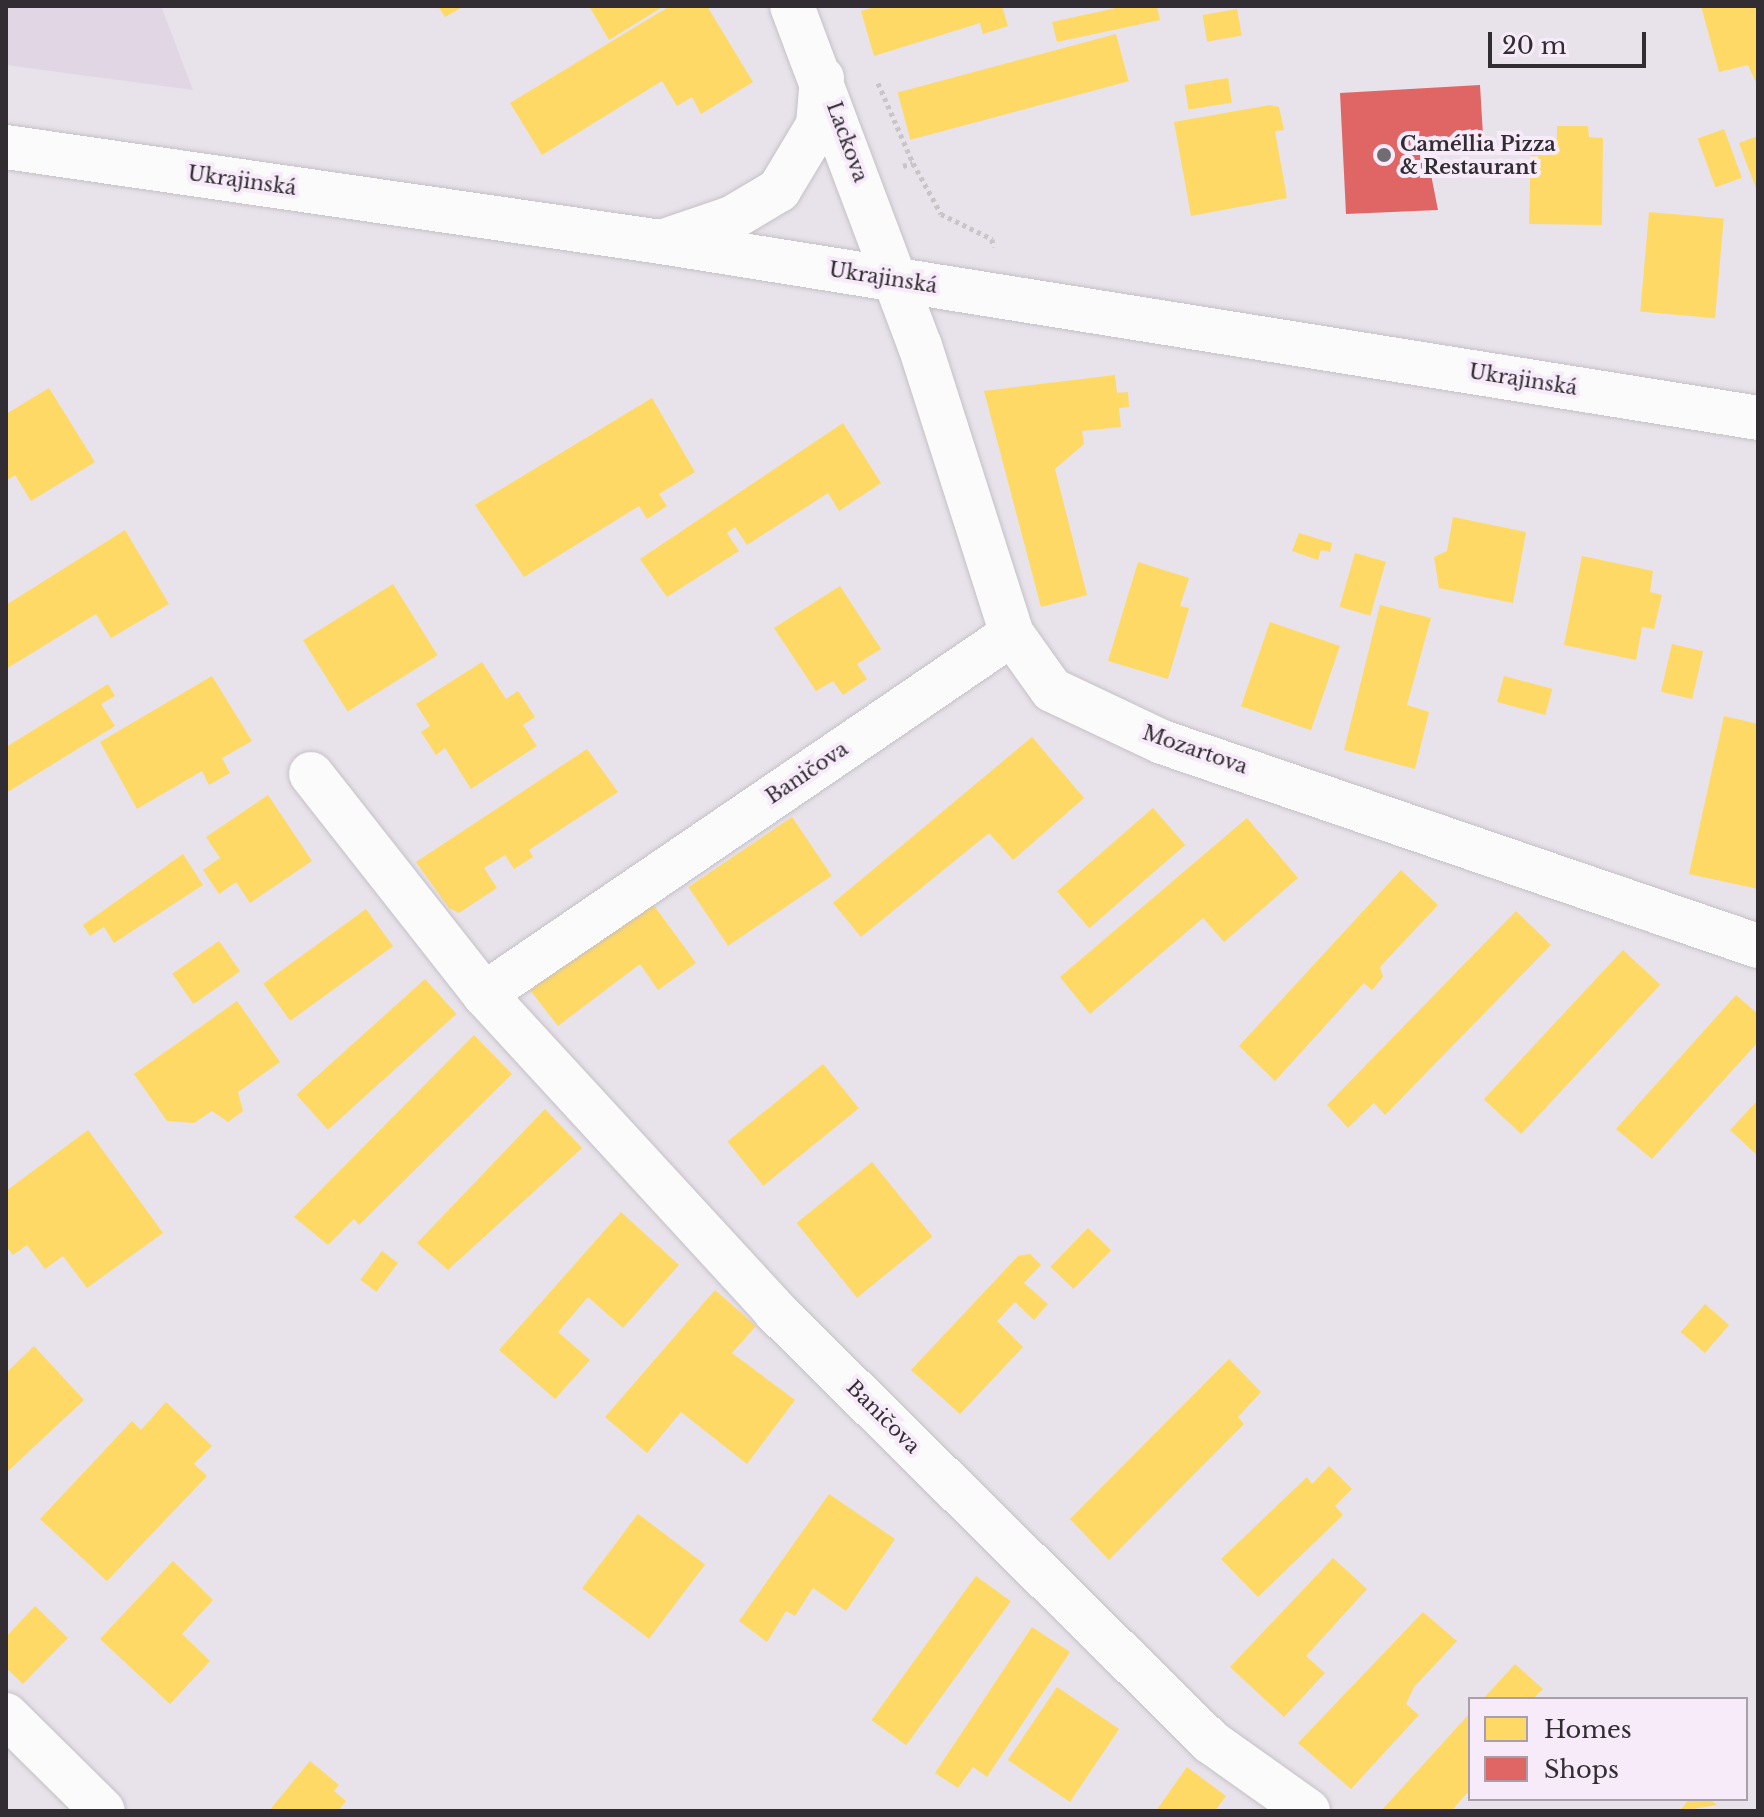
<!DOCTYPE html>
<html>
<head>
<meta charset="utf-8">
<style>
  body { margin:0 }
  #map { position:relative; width:1764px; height:1817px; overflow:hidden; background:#e8e2ea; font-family:"Libre Baskerville",serif }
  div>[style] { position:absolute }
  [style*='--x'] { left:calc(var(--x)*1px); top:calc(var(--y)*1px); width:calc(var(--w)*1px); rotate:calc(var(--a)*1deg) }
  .built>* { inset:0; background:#e1d6e4 }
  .homes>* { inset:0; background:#ffd966; transform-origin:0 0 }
  .shops>* { inset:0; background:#e06666 }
  .path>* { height:5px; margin-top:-2.5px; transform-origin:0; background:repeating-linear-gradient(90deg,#c7c5c7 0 4px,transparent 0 8px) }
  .roads { filter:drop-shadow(0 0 2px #c5c0c6) drop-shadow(0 0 2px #c5c0c6) }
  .minor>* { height:44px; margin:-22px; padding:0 22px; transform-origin:22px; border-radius:22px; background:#fcfbfc }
  .major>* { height:44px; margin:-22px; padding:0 22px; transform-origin:22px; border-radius:22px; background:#fcfbfc }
  .dots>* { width:22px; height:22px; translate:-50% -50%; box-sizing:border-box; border:4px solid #f7ebfa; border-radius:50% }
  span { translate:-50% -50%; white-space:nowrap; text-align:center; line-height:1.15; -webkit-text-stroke:8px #f7ebfa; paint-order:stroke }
  .street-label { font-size:20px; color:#312d32 }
  .poi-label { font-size:20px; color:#312d32; font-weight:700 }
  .left { translate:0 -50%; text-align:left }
  .frame { position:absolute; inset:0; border:8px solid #312d32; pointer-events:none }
  .legend { position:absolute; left:1468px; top:1697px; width:280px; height:104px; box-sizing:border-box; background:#f7ebfa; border:2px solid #a89faa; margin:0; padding:10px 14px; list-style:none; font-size:24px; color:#312d32 }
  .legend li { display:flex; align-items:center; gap:16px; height:40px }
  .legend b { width:40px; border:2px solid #a89faa }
  .scale { position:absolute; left:1488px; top:32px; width:158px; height:36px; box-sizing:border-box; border:4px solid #312d32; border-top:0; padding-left:10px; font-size:24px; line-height:28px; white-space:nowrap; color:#312d32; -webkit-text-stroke:6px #f7ebfa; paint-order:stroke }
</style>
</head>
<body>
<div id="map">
  <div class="built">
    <i style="clip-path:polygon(6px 6px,161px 6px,193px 90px,6px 65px)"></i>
  </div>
  <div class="homes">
    <i style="clip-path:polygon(438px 6px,464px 6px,445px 17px)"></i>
    <i style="clip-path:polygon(589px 6px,664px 6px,609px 40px)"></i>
    <i style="clip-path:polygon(670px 6px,707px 6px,753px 82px,701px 114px,692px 97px,677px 106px,662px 81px,542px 155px,510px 103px)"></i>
    <i style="clip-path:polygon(878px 6px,1002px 6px,1008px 26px,983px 34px,980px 23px,874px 56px,861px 11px)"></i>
    <i style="clip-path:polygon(1125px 6px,1157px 6px,1160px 20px,1057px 42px,1052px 22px)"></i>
    <i style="clip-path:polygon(1701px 6px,1758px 6px,1758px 87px,1748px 65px,1719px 72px)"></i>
    <i style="left:1237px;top:9px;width:27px;height:35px;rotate:80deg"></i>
    <i style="left:1116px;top:34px;width:49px;height:226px;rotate:75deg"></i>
    <i style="left:1228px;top:78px;width:25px;height:44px;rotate:81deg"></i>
    <i style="clip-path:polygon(1270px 105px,1279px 107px,1284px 130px,1275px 131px,1287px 198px,1191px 216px,1174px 122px)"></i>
    <i style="clip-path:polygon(1557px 126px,1588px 126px,1589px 137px,1603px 138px,1602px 225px,1529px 224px,1531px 138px,1557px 138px)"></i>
    <i style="left:1724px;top:129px;width:52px;height:28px;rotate:70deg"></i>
    <i style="clip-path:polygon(1758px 136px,1758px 194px,1739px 143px)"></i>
    <i style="left:1649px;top:212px;width:75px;height:100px;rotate:5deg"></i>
    <i style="clip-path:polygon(1115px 375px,1117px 393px,1128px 392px,1129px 407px,1119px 408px,1121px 427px,1082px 431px,1084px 444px,1055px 469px,1087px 595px,1041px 607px,984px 391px)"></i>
    <i style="clip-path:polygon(49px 388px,95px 462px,31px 501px,15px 475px,6px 481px,6px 414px)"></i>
    <i style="clip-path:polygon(652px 398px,695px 472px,659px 494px,667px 506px,647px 519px,639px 506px,524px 577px,475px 505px)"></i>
    <i style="clip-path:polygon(843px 423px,881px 483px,839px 511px,828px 493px,747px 545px,735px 527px,727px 533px,739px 551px,667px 597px,640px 559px)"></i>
    <i style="clip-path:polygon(1453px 517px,1526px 532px,1513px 603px,1439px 588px,1434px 557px,1447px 551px)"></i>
    <i style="clip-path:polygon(125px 530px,169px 604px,111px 638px,96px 614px,6px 669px,6px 605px)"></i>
    <i style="clip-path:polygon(1299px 533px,1332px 543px,1330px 552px,1321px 550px,1318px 560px,1292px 551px)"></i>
    <i style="left:1355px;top:553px;width:32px;height:56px;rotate:16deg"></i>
    <i style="clip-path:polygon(1582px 556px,1653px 571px,1650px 592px,1662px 595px,1654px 629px,1642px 627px,1636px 660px,1564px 645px)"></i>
    <i style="clip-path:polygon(1138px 562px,1189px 578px,1180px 606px,1189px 608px,1168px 679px,1108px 661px)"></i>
    <i style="left:393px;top:584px;width:84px;height:106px;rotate:58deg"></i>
    <i style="clip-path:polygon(840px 586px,881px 649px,857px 664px,867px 679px,843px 695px,833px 681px,816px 691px,774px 628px)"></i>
    <i style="clip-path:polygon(1380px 605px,1431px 618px,1407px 705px,1429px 712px,1415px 769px,1344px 750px)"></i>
    <i style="left:1270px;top:622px;width:74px;height:89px;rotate:19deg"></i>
    <i style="left:1672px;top:644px;width:32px;height:49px;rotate:13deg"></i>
    <i style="clip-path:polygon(482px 662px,506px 699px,518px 691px,535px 717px,523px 725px,537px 746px,471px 789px,445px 748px,436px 755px,421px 732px,430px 726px,416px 704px)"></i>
    <i style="clip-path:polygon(212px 676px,252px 741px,222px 758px,230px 773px,209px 785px,202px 771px,137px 809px,100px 742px)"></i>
    <i style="left:1504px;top:676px;width:50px;height:27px;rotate:15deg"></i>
    <i style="clip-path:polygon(108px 684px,115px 696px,101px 704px,115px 726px,6px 793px,6px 747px)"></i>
    <i style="clip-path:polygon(1724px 716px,1758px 724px,1758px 889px,1689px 874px)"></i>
    <i style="clip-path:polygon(1032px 737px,1084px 798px,1013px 860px,989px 833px,861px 937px,833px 903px)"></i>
    <i style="clip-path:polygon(587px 749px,618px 792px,529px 850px,533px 857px,514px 869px,505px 855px,484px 868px,497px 888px,459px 913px,449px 908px,416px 862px)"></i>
    <i style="clip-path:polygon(268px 795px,312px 861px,250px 903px,236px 882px,219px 894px,203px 870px,220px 858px,206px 837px)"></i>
    <i style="left:1153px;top:808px;width:49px;height:127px;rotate:49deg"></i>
    <i style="left:792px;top:817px;width:71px;height:125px;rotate:56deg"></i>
    <i style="clip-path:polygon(1247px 818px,1298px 878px,1224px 942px,1203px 918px,1090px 1014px,1060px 977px)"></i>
    <i style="clip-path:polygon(183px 854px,203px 885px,114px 943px,104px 927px,90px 936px,83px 925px)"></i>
    <i style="clip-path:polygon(1401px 870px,1438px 905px,1380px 967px,1383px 977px,1372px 990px,1364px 983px,1275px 1081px,1239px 1046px)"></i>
    <i style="clip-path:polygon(650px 900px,696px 963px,658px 990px,640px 964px,558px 1026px,530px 990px)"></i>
    <i style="left:366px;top:909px;width:46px;height:127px;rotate:54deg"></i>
    <i style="clip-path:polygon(1516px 911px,1551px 945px,1385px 1115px,1374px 1103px,1348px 1128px,1327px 1105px)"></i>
    <i style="left:219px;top:941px;width:37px;height:57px;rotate:55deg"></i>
    <i style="left:1623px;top:950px;width:51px;height:204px;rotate:43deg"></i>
    <i style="left:425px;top:979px;width:47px;height:173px;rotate:48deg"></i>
    <i style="clip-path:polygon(1736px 995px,1758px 1014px,1758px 1042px,1652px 1159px,1616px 1129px)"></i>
    <i style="clip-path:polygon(237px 1001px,280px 1062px,238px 1092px,243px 1111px,228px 1122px,212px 1111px,194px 1123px,167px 1121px,134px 1074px)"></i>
    <i style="clip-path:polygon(474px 1035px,512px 1074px,359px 1225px,354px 1219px,328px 1245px,294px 1217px)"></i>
    <i style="left:823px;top:1064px;width:57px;height:123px;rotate:51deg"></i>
    <i style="clip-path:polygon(1758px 1100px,1758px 1156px,1730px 1130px)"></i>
    <i style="clip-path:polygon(545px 1109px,582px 1148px,448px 1270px,417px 1243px)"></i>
    <i style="clip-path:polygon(88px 1130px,163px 1233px,87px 1288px,63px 1256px,45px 1269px,27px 1245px,13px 1255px,6px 1246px,6px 1191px)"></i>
    <i style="left:872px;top:1162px;width:96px;height:97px;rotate:51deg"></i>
    <i style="clip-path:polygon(621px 1212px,679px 1265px,623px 1328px,588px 1297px,558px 1332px,590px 1360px,555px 1399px,499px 1350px)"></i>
    <i style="left:1088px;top:1228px;width:32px;height:54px;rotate:44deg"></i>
    <i style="left:382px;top:1251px;width:20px;height:36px;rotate:37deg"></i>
    <i style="clip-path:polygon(1030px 1254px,1041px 1265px,1024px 1283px,1048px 1304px,1034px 1320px,1015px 1302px,997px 1321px,1023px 1347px,960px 1414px,911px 1370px,1018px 1256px)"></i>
    <i style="clip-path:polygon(715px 1290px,756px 1326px,732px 1353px,795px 1400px,747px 1464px,681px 1412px,647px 1453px,605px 1417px)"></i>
    <i style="left:1705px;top:1304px;width:32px;height:37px;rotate:41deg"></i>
    <i style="clip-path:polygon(34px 1346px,84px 1400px,6px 1473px,6px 1373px)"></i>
    <i style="clip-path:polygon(1229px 1359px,1261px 1392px,1238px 1417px,1244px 1424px,1109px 1560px,1070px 1519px)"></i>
    <i style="clip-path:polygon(166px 1402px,212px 1446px,194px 1464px,207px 1476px,107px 1581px,40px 1519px,132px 1421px,141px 1430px)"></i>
    <i style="clip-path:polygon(1329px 1466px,1352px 1489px,1335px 1506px,1343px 1515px,1258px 1597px,1221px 1559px,1307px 1477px,1312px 1484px)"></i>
    <i style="clip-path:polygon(829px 1494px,895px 1539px,846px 1611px,813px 1588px,795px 1616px,786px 1611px,767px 1642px,739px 1621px)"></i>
    <i style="left:638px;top:1514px;width:84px;height:93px;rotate:37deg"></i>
    <i style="clip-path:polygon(1333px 1558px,1367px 1589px,1306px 1656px,1325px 1673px,1284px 1717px,1230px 1667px)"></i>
    <i style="clip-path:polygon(173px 1561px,213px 1600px,182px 1634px,210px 1661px,170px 1704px,100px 1639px)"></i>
    <i style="left:976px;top:1576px;width:43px;height:178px;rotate:36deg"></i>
    <i style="clip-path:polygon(35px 1606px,68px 1638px,23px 1684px,6px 1668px,6px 1637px)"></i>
    <i style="clip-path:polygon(1423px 1612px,1457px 1641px,1414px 1687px,1406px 1704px,1419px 1715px,1351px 1789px,1298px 1743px)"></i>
    <i style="clip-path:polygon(1032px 1627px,1070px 1652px,987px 1777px,973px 1767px,958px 1788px,935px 1773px)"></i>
    <i style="clip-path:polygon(1515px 1664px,1543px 1689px,1533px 1699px,1483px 1699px)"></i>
    <i style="left:1057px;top:1687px;width:75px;height:88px;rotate:34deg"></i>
    <i style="clip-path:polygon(1470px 1713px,1470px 1790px,1451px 1811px,1381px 1811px)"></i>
    <i style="clip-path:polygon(310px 1761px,339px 1785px,334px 1791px,346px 1801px,338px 1811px,269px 1811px)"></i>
    <i style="clip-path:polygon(1187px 1767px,1226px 1796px,1215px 1811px,1156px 1811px)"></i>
    <i style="clip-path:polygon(1689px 1799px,1710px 1799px,1717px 1805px,1680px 1811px)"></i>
  </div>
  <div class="shops">
    <i style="clip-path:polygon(1480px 85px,1483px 135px,1424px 139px,1438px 210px,1346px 214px,1340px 93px)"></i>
  </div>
  <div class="path">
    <i style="--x:878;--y:83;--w:87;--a:66.4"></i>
    <i style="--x:903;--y:166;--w:10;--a:-17"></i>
    <i style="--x:913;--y:163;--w:58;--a:61.2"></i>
    <i style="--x:941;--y:214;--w:57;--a:26.1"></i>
    <i style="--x:992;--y:239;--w:8;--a:83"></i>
  </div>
  <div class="roads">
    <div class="minor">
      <i style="--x:792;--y:6;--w:363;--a:69.4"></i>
      <i style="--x:920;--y:346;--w:302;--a:72.3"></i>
      <i style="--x:1012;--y:634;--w:69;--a:54.5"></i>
      <i style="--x:1052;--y:690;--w:122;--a:25.3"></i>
      <i style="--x:1162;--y:742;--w:630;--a:18.9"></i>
      <i style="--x:661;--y:242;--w:75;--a:-18.7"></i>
      <i style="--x:732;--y:218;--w:55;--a:-30.8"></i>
      <i style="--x:779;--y:190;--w:76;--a:-59"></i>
      <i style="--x:818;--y:125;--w:47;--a:-85.1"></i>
      <i style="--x:311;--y:774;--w:280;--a:51.8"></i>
      <i style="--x:484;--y:994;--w:430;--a:47.4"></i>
      <i style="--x:775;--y:1311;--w:613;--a:44.67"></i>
      <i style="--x:1211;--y:1742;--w:119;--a:35.4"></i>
      <i style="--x:484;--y:994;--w:639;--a:-34.29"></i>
      <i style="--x:6;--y:1715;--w:136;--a:44.7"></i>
    </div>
    <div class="major">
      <i style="--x:6;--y:147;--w:662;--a:8.25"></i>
      <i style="--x:661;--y:242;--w:1111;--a:9.11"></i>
    </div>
  </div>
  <div class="dots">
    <i style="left:1384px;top:155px;background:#716c72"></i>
  </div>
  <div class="street-label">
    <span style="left:847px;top:142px;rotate:70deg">Lackova</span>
    <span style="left:242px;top:181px;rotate:8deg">Ukrajinská</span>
    <span style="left:883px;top:278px;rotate:9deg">Ukrajinská</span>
    <span style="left:1523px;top:380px;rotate:9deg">Ukrajinská</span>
    <span style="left:1195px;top:750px;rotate:19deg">Mozartova</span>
    <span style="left:807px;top:773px;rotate:-34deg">Baničova</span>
    <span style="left:883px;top:1417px;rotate:45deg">Baničova</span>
  </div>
  <div class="poi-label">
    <span class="left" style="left:1400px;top:156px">Caméllia Pizza<br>&amp; Restaurant</span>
  </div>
  <div class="frame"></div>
  <ul class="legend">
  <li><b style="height:22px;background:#ffd966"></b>Homes</li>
  <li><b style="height:22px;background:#e06666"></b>Shops</li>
  </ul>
  <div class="scale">20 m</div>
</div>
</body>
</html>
